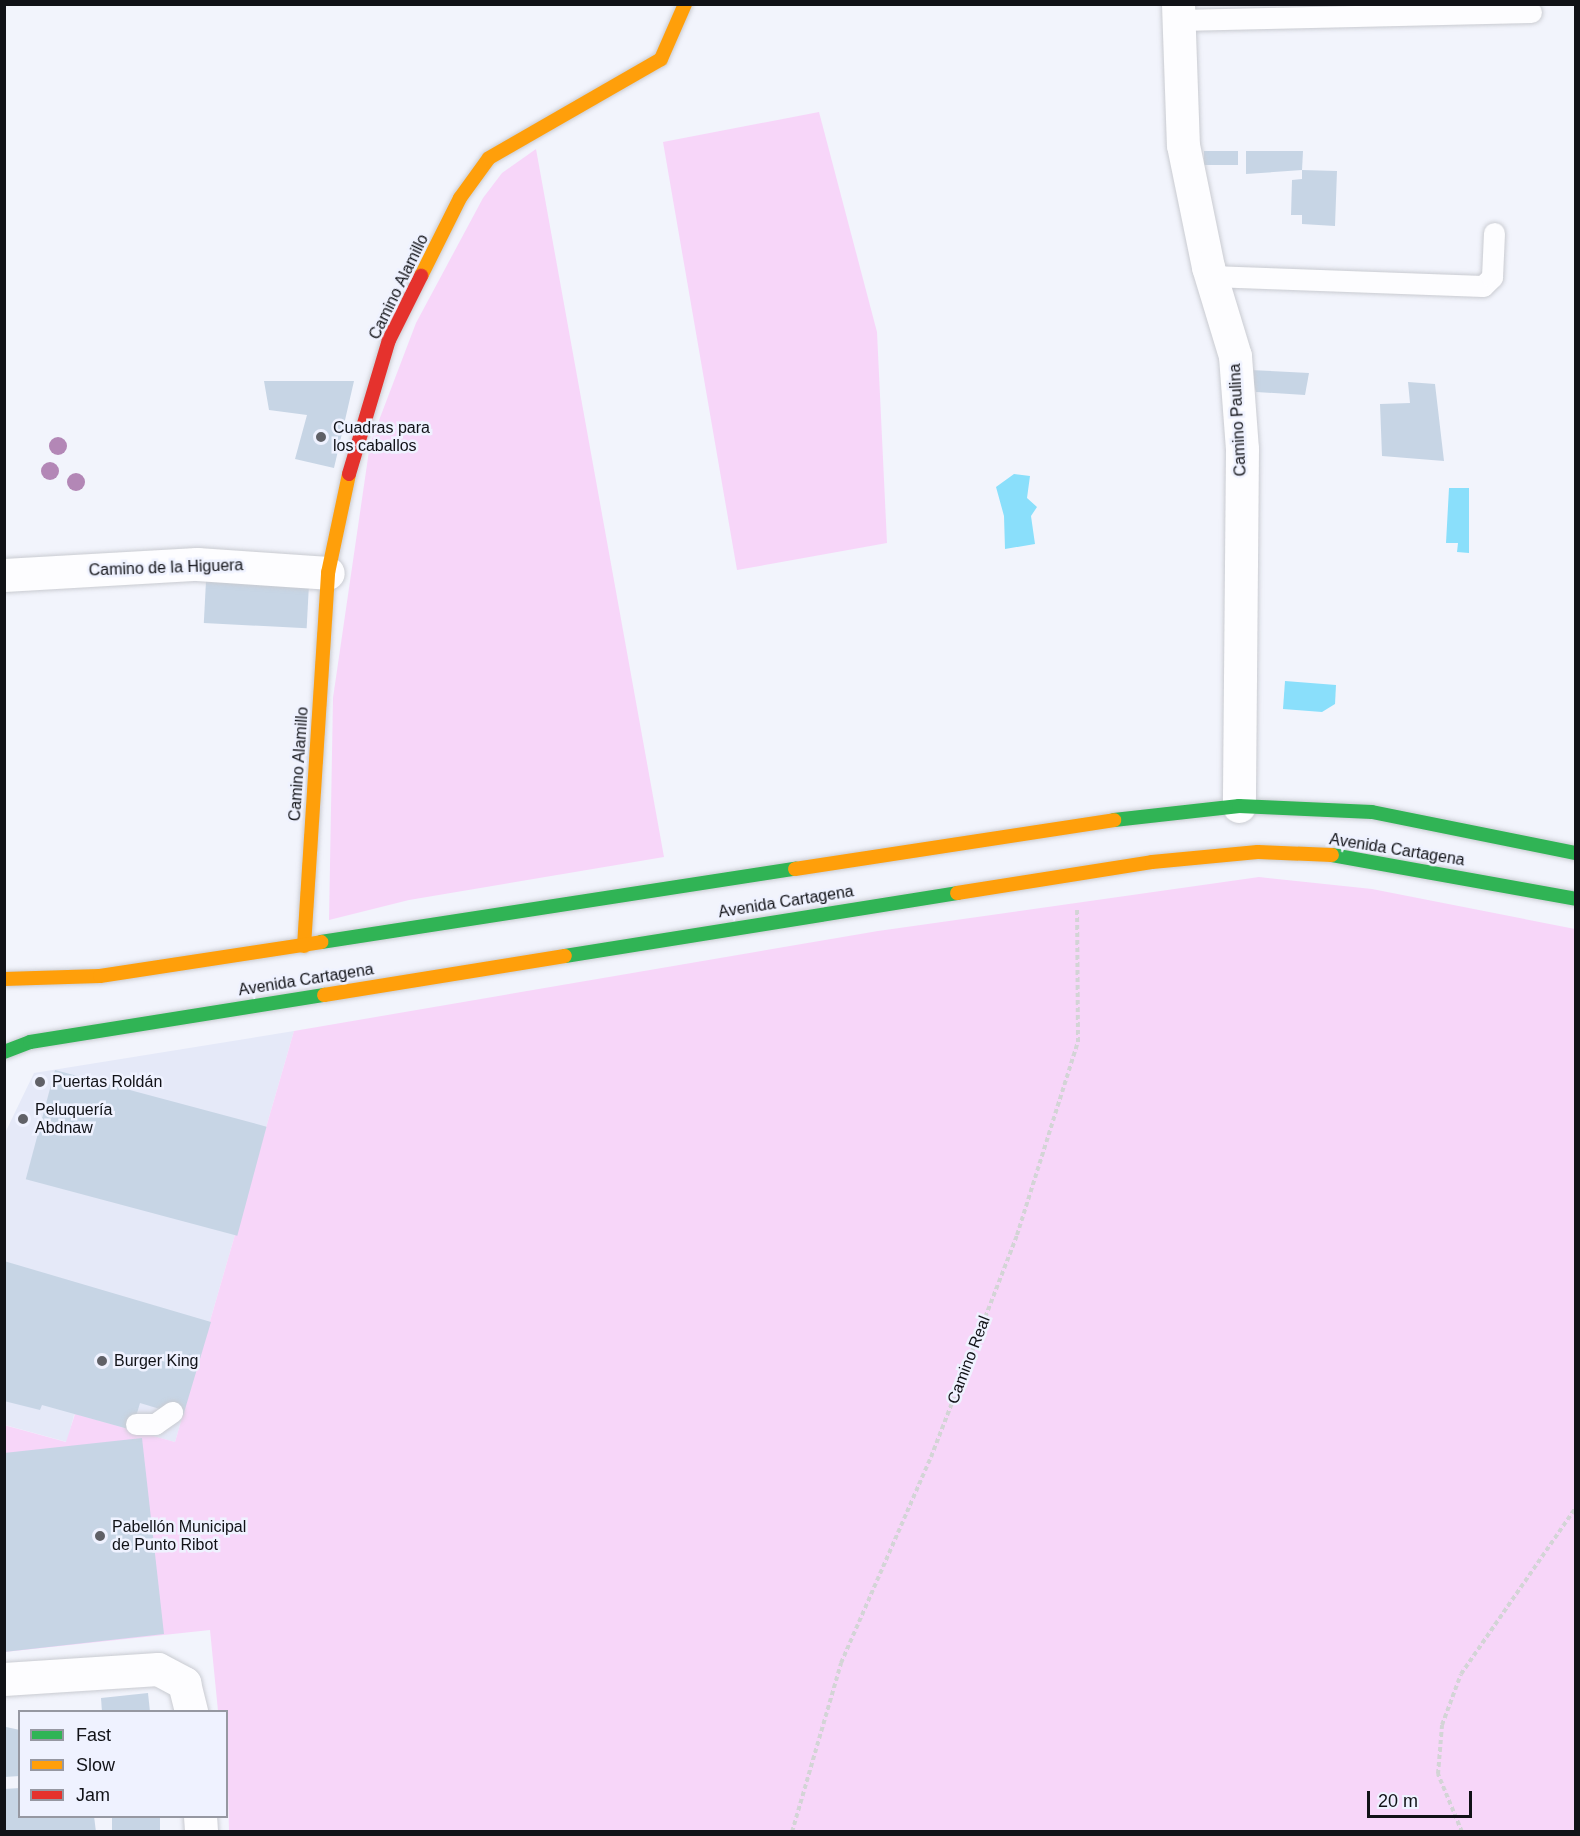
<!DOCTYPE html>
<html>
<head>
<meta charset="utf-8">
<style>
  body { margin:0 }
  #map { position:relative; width:1580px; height:1836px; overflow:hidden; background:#f2f4fc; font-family:Helvetica,sans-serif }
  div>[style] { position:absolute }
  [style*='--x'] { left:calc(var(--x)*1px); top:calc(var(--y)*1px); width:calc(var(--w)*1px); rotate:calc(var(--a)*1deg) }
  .built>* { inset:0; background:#e5e9f8 }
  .green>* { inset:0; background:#f7d6f9 }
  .water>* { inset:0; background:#8adffb }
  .building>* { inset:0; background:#c7d5e5; transform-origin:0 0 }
  .path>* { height:4px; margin-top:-2px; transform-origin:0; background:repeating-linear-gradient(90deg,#d3d4d6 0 4.5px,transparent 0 7.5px) }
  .roads { filter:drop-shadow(0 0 2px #c9cbd1) drop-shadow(0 0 2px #c9cbd1) }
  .lane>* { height:21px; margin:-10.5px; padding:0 10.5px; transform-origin:10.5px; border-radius:10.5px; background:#fdfdff }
  .street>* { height:33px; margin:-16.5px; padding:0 16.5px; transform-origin:16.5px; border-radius:16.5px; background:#fdfdff }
  .fast>* { height:14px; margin:-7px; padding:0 7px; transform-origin:7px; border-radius:7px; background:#30b455 }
  .slow>* { height:14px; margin:-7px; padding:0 7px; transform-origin:7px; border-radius:7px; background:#ff9f0a }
  .jam>* { height:14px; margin:-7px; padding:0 7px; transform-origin:7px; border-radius:7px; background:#e5322d }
  .trees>* { width:18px; height:18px; margin:-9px; border-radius:50%; background:#b387b6 }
  .dots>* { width:16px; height:16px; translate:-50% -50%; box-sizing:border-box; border:3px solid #eff2ff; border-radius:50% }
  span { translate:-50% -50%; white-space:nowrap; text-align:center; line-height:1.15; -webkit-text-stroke:5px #eff2ff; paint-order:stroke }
  .street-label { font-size:16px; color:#111217 }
  .poi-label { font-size:16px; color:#111217 }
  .left { translate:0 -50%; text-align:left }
  .frame { position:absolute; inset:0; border:6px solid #111217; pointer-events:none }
  .legend { position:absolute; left:18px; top:1710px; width:210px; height:108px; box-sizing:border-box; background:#eff2ff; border:2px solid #9698a2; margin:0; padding:8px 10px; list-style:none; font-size:18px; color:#111217 }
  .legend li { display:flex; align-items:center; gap:12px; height:30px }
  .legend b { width:30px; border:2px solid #9698a2 }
  .scale { position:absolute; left:1367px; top:1791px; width:105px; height:27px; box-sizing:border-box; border:3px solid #111217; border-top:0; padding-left:8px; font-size:18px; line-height:21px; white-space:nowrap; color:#111217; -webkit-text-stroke:4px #eff2ff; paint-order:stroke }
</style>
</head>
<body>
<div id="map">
  <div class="built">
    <i style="clip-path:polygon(294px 1031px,175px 1442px,74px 1415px,67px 1442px,5px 1425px,5px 1133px,34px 1073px)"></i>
  </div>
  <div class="green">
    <i style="clip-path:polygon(819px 112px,877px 332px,887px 543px,737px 570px,663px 142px)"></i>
    <i style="clip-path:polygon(536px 149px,664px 857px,409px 900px,329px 920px,333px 698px,370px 444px,416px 323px,483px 198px,502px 173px)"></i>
    <i style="clip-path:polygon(1259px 877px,1372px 889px,1575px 929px,1575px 1831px,229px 1831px,226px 1712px,218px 1711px,210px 1630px,5px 1652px,4px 1425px,66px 1442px,75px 1414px,175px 1442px,294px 1031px,878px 931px)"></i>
  </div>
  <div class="water">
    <i style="clip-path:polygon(1014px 474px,1030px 476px,1027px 498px,1037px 507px,1031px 516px,1035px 544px,1005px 549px,1004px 516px,996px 487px)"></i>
    <i style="clip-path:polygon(1449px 488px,1469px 488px,1469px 553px,1457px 552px,1458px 543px,1446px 543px)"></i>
    <i style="clip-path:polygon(1285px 681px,1336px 685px,1335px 704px,1322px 712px,1283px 709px)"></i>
  </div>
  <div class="building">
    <i style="left:1204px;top:151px;width:34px;height:14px"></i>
    <i style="clip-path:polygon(1246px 151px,1303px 151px,1302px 170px,1246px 174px)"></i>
    <i style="clip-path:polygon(1302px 170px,1337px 171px,1335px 226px,1302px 224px,1302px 215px,1291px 215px,1292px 180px,1302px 179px)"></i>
    <i style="clip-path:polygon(1250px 370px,1309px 373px,1305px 395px,1256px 392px)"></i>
    <i style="clip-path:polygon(264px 381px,354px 381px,334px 468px,295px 459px,307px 415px,269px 410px)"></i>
    <i style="clip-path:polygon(1408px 382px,1435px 384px,1444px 461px,1382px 456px,1380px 404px,1410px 403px)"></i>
    <i style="left:206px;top:581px;width:103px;height:42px;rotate:3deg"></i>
    <i style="left:55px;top:1070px;width:219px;height:113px;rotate:15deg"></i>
    <i style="clip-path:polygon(4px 1261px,211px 1322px,183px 1416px,140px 1403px,132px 1430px,42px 1405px,40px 1410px,4px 1401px)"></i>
    <i style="clip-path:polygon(142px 1438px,164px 1634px,4px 1652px,4px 1453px)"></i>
    <i style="clip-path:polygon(148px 1693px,150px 1712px,102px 1712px,101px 1698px)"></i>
    <i style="clip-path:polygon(6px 1727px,20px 1730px,20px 1776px,4px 1777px)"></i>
    <i style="clip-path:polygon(20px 1788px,20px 1816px,94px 1816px,96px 1832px,4px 1832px,4px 1789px)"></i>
    <i style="left:112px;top:1816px;width:48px;height:16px"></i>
  </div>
  <div class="path">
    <i style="--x:792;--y:1832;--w:176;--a:-73.8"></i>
    <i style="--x:841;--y:1663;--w:225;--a:-66.4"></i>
    <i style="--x:931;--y:1457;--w:238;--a:-68.8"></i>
    <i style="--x:1017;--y:1235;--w:202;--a:-72.5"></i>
    <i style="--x:1078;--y:1042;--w:133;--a:-90.4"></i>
    <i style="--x:1462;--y:1832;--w:63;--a:-112.5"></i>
    <i style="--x:1438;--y:1774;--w:49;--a:-85.3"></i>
    <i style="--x:1442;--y:1725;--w:54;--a:-69.6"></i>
    <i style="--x:1461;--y:1674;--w:203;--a:-55.4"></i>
  </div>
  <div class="roads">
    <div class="lane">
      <i style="--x:1179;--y:20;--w:352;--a:-1.3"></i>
      <i style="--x:1211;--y:276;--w:272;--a:2.1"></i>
      <i style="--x:1483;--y:286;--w:13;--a:-45"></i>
      <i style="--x:1492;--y:277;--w:44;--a:-87.4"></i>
      <i style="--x:136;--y:1424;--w:19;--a:0"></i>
      <i style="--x:155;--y:1424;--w:21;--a:-35"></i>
    </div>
    <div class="street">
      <i style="--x:1178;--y:4;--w:141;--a:88"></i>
      <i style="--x:1183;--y:145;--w:125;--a:78.4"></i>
      <i style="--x:1208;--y:267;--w:93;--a:73.1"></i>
      <i style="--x:1235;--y:356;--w:93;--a:85.7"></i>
      <i style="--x:1242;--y:449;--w:357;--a:90.5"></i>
      <i style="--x:4;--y:575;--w:193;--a:-3.3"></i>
      <i style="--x:197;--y:564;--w:131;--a:3.9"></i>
      <i style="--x:4;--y:1679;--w:154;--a:-3.7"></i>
      <i style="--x:158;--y:1669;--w:30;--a:28"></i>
      <i style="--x:184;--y:1683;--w:30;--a:76"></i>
      <i style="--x:200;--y:1816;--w:16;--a:86"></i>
    </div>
    <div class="fast">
      <i style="--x:1114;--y:820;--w:126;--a:-6.4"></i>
      <i style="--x:1239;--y:806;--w:133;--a:2.6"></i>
      <i style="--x:1372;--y:812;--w:208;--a:11.4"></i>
      <i style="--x:1332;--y:855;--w:248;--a:10.2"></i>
      <i style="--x:321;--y:942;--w:480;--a:-8.8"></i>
      <i style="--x:565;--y:956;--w:397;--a:-9.1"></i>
      <i style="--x:4;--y:1052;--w:28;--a:-21"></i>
      <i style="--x:30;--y:1042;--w:298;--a:-9.1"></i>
    </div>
    <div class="slow">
      <i style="--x:421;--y:276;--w:87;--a:-63.4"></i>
      <i style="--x:460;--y:198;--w:49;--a:-54.1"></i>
      <i style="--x:489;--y:158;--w:198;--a:-29.9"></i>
      <i style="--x:661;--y:59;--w:60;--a:-66.4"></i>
      <i style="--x:795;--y:869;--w:323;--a:-8.7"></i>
      <i style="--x:957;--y:893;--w:197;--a:-9"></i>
      <i style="--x:1152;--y:862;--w:106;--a:-5.4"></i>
      <i style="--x:1258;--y:852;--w:74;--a:2.3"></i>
      <i style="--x:304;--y:946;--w:374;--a:-86.3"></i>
      <i style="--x:328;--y:573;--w:101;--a:-78"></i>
      <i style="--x:4;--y:979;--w:96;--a:-1.8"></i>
      <i style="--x:100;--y:976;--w:224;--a:-8.7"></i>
      <i style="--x:324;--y:995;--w:244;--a:-9.2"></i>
    </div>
    <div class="jam">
      <i style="--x:349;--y:474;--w:140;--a:-73.4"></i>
      <i style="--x:389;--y:340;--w:72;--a:-63.4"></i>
    </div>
  </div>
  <div class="trees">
    <i style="left:58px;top:446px"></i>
    <i style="left:50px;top:471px"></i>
    <i style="left:76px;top:482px"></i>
  </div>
  <div class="dots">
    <i style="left:321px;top:437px;background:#606167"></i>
    <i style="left:40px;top:1082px;background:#606167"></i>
    <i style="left:23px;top:1119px;background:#606167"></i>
    <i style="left:102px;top:1361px;background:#606167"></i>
    <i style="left:100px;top:1536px;background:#606167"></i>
  </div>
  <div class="street-label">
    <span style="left:399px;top:287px;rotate:-64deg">Camino Alamillo</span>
    <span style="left:1238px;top:420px;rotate:-93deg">Camino Paulina</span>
    <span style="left:166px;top:568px;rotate:-2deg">Camino de la Higuera</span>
    <span style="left:299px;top:764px;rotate:-86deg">Camino Alamillo</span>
    <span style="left:1397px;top:850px;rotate:9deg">Avenida Cartagena</span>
    <span style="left:786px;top:902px;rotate:-9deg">Avenida Cartagena</span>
    <span style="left:306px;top:980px;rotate:-9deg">Avenida Cartagena</span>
    <span style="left:969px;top:1360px;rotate:-69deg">Camino Real</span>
  </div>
  <div class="poi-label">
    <span class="left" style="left:333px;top:437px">Cuadras para<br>los caballos</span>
    <span class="left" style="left:52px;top:1082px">Puertas Roldán</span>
    <span class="left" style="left:35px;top:1119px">Peluquería<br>Abdnaw</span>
    <span class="left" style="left:114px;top:1361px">Burger King</span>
    <span class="left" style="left:112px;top:1536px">Pabellón Municipal<br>de Punto Ribot</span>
  </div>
  <div class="frame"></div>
  <ul class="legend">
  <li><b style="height:8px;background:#30b455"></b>Fast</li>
  <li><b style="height:8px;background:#ff9f0a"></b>Slow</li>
  <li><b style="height:8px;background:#e5322d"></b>Jam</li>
  </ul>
  <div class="scale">20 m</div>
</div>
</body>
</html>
